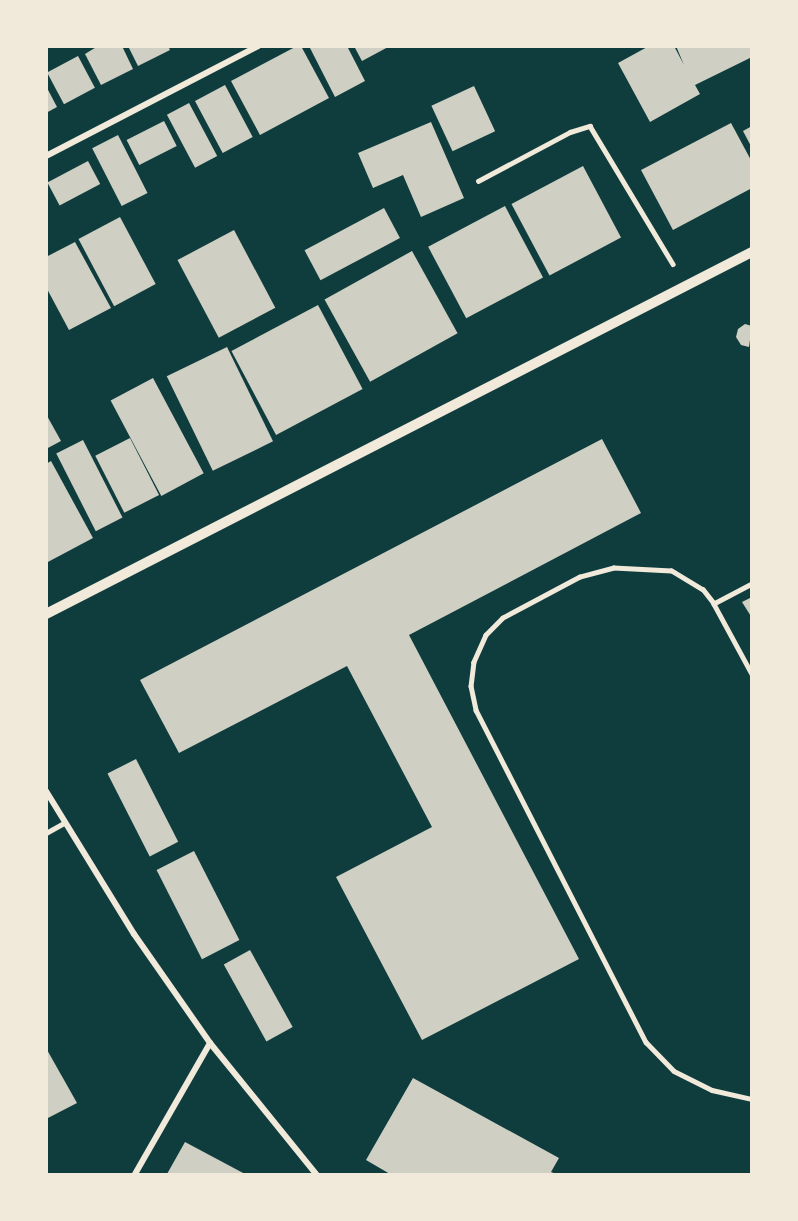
<!DOCTYPE html>
<html>
<head>
<meta charset="utf-8">
<style>
  body { margin:0 }
  #map { position:relative; width:798px; height:1221px; overflow:hidden; background:#0f3d3e; font-family:Overpass,sans-serif }
  div>[style] { position:absolute }
  [style*='--x'] { left:calc(var(--x)*1px); top:calc(var(--y)*1px); width:calc(var(--w)*1px); rotate:calc(var(--a)*1deg) }
  .building>* { inset:0; background:#cfcfc3; transform-origin:0 0 }
  .service>* { height:4.5px; margin:-2.25px; padding:0 2.25px; transform-origin:2.25px; border-radius:2.25px; background:#f1e9da }
  .minor>* { height:6px; margin:-3px; padding:0 3px; transform-origin:3px; border-radius:3px; background:#f1e9da }
  .tertiary>* { height:10px; margin:-5px; padding:0 5px; transform-origin:5px; border-radius:5px; background:#f1e9da }
  span { translate:-50% -50%; white-space:nowrap; text-align:center; line-height:1.15; -webkit-text-stroke:6px #f1e9da; paint-order:stroke }
  .frame { position:absolute; inset:0; border:48px solid #f1e9da; pointer-events:none }
</style>
</head>
<body>
<div id="map">
  <div class="building">
    <i style="clip-path:polygon(98px 46px,122px 46px,133px 69px,101px 85px,85px 54px)"></i>
    <i style="clip-path:polygon(128px 46px,168px 46px,170px 50px,138px 66px)"></i>
    <i style="clip-path:polygon(297px 46px,301px 46px,329px 98px,260px 135px,231px 81px)"></i>
    <i style="clip-path:polygon(309px 46px,347px 46px,365px 81px,335px 97px)"></i>
    <i style="clip-path:polygon(354px 46px,390px 46px,362px 61px)"></i>
    <i style="clip-path:polygon(649px 46px,674px 46px,684px 65px,676px 46px,752px 46px,752px 57px,695px 85px,700px 94px,650px 122px,618px 63px)"></i>
    <i style="left:78px;top:56px;width:36px;height:35px;rotate:62deg"></i>
    <i style="left:225px;top:85px;width:59px;height:34px;rotate:62deg"></i>
    <i style="clip-path:polygon(46px 86px,57px 107px,46px 113px)"></i>
    <i style="left:474px;top:86px;width:50px;height:47px;rotate:65deg"></i>
    <i style="left:189px;top:103px;width:60px;height:25px;rotate:62deg"></i>
    <i style="left:164px;top:121px;width:28px;height:42px;rotate:63deg"></i>
    <i style="clip-path:polygon(431px 122px,464px 198px,421px 217px,403px 175px,373px 188px,358px 153px)"></i>
    <i style="clip-path:polygon(731px 123px,752px 162px,752px 188px,673px 230px,641px 170px)"></i>
    <i style="clip-path:polygon(752px 126px,752px 148px,743px 131px)"></i>
    <i style="left:118px;top:135px;width:65px;height:29px;rotate:63deg"></i>
    <i style="left:88px;top:161px;width:26px;height:46px;rotate:62deg"></i>
    <i style="left:583px;top:166px;width:81px;height:81px;rotate:62deg"></i>
    <i style="left:505px;top:206px;width:81px;height:87px;rotate:62deg"></i>
    <i style="left:384px;top:208px;width:34px;height:90px;rotate:62deg"></i>
    <i style="left:120px;top:217px;width:76px;height:47px;rotate:62deg"></i>
    <i style="left:234px;top:230px;width:88px;height:64px;rotate:62deg"></i>
    <i style="clip-path:polygon(75px 242px,111px 308px,69px 330px,46px 287px,46px 257px)"></i>
    <i style="left:412px;top:251px;width:94px;height:100px;rotate:61deg"></i>
    <i style="left:318px;top:305px;width:95px;height:98px;rotate:62deg"></i>
    <i style="clip-path:polygon(745px 324px,752px 326px,749px 347px,741px 345px,736px 337px,738px 329px)"></i>
    <i style="left:227px;top:347px;width:105px;height:67px;rotate:64deg"></i>
    <i style="left:153px;top:378px;width:108px;height:48px;rotate:62deg"></i>
    <i style="clip-path:polygon(46px 414px,61px 441px,46px 449px)"></i>
    <i style="left:130px;top:438px;width:64px;height:39px;rotate:63deg"></i>
    <i style="clip-path:polygon(602px 439px,641px 513px,409px 635px,579px 959px,422px 1040px,336px 877px,432px 827px,347px 666px,179px 753px,140px 680px)"></i>
    <i style="left:83px;top:440px;width:87px;height:30px;rotate:63deg"></i>
    <i style="clip-path:polygon(51px 461px,93px 538px,46px 563px,46px 464px)"></i>
    <i style="clip-path:polygon(752px 597px,752px 618px,742px 602px)"></i>
    <i style="left:136px;top:759px;width:93px;height:32px;rotate:63deg"></i>
    <i style="left:194px;top:851px;width:100px;height:42px;rotate:63deg"></i>
    <i style="left:250px;top:950px;width:88px;height:30px;rotate:61deg"></i>
    <i style="clip-path:polygon(46px 1048px,77px 1103px,46px 1119px)"></i>
    <i style="clip-path:polygon(413px 1078px,559px 1158px,551px 1172px,556px 1174px,390px 1174px,366px 1160px)"></i>
    <i style="clip-path:polygon(185px 1142px,245px 1174px,167px 1174px)"></i>
  </div>
  <div class="service">
    <i style="--x:478;--y:181;--w:104;--a:-28"></i>
    <i style="--x:570;--y:132;--w:21;--a:-17"></i>
    <i style="--x:590;--y:126;--w:161;--a:59"></i>
    <i style="--x:752;--y:584;--w:43;--a:152.2"></i>
    <i style="--x:714;--y:604;--w:18;--a:-128"></i>
    <i style="--x:703;--y:590;--w:37;--a:-149"></i>
    <i style="--x:671;--y:571;--w:57;--a:-177"></i>
    <i style="--x:614;--y:568;--w:35;--a:165"></i>
    <i style="--x:580;--y:577;--w:87;--a:152"></i>
    <i style="--x:503;--y:618;--w:24;--a:135"></i>
    <i style="--x:486;--y:635;--w:30;--a:114"></i>
    <i style="--x:474;--y:662;--w:24;--a:97"></i>
    <i style="--x:471;--y:686;--w:25;--a:78"></i>
    <i style="--x:476;--y:710;--w:373;--a:62.9"></i>
    <i style="--x:646;--y:1042;--w:40;--a:46"></i>
    <i style="--x:674;--y:1071;--w:42;--a:26.6"></i>
    <i style="--x:712;--y:1090;--w:41;--a:12.7"></i>
    <i style="--x:714;--y:604;--w:80;--a:61.5"></i>
    <i style="--x:46;--y:833;--w:21;--a:-29"></i>
  </div>
  <div class="minor">
    <i style="--x:46;--y:156;--w:239;--a:-27.4"></i>
    <i style="--x:46;--y:791;--w:168;--a:58.4"></i>
    <i style="--x:134;--y:934;--w:133;--a:55.1"></i>
    <i style="--x:210;--y:1043;--w:169;--a:51"></i>
    <i style="--x:135;--y:1174;--w:151;--a:-60.2"></i>
  </div>
  <div class="tertiary">
    <i style="--x:46;--y:614;--w:793;--a:-27.15"></i>
  </div>
  <div class="frame"></div>
</div>
</body>
</html>
